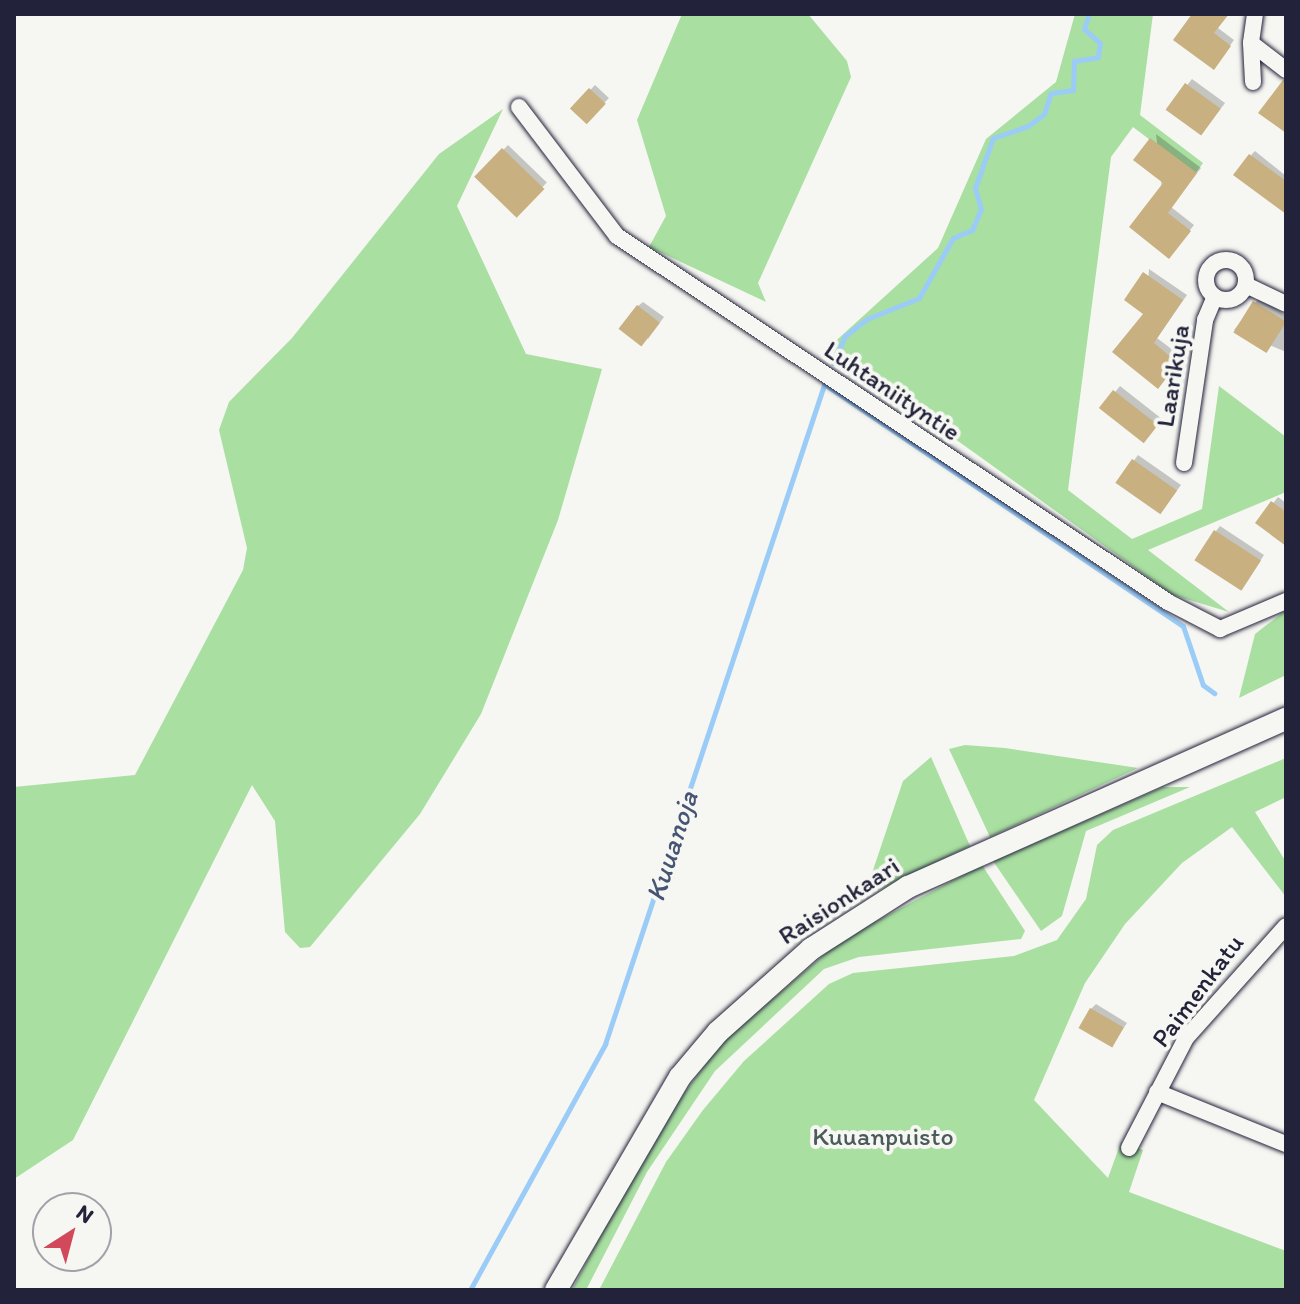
<!DOCTYPE html>
<html>
<head>
<meta charset="utf-8">
<style>
  body { margin:0 }
  #map { position:relative; width:1300px; height:1304px; overflow:hidden; background:#f6f6f2; font-family:Itim,sans-serif }
  div>[style] { position:absolute }
  [style*='--x'] { left:calc(var(--x)*1px); top:calc(var(--y)*1px); width:calc(var(--w)*1px); rotate:calc(var(--a)*1deg) }
  .green>* { inset:0; background:#a9dfa1 }
  .shadow>* { inset:0; background:#0003; transform-origin:0 0 }
  .stream>* { height:5px; margin:-2.5px; padding:0 2.5px; transform-origin:2.5px; border-radius:2.5px; background:#9accf7 }
  .building>* { inset:0; background:#c8b080; transform-origin:0 0 }
  .roads { filter:drop-shadow(0 0 2px #22223b) drop-shadow(0 0 2px #22223b) }
  .minor>* { height:16px; margin:-8px; padding:0 8px; transform-origin:8px; border-radius:8px; background:#f6f6f2 }
  .minor>.ring { margin:-8px; padding:0; box-sizing:content-box; background:none; border:16px solid #f6f6f2; border-radius:50% }
  .secondary>* { height:22px; margin:-11px; padding:0 11px; transform-origin:11px; border-radius:11px; background:#f6f6f2 }
  span { translate:-50% -50%; white-space:nowrap; text-align:center; line-height:1.15; -webkit-text-stroke:8px #f6f6f2; paint-order:stroke }
  .street-label { font-size:26px; color:#22223b }
  .park-label { font-size:26px; color:#4a5b5a }
  .water-label { font-size:28px; color:#465573; font-style:italic }
  .frame { position:absolute; inset:0; border:16px solid #22223b; pointer-events:none }
  .north { position:absolute; left:32px; top:1192px; width:80px; height:80px; box-sizing:border-box; background:#f6f6f2; border:2px solid #a1a1a9; border-radius:50%; rotate:36deg; font-size:22px; font-weight:700; line-height:32px; text-align:center; color:#22223b }
  .north::after { content:''; display:block; margin:auto; width:28px; height:36px; background:#d1495b; clip-path:polygon(50% 0,100% 100%,50% 72%,0 100%) }
</style>
</head>
<body>
<div id="map">
  <div class="green">
    <i style="clip-path:polygon(682px 14px,808px 14px,847px 61px,851px 77px,758px 283px,766px 302px,649px 247px,666px 216px,637px 120px)"></i>
    <i style="clip-path:polygon(1075px 14px,1153px 14px,1140px 115px,1203px 163px,1195px 174px,1133px 127px,1111px 157px,1068px 490px,1132px 539px,1202px 509px,1219px 386px,1286px 437px,1286px 492px,1148px 550px,1229px 612px,1173px 595px,828px 348px,938px 248px,986px 139px,1056px 82px)"></i>
    <i style="clip-path:polygon(503px 109px,457px 206px,526px 354px,602px 369px,558px 520px,481px 714px,420px 814px,310px 947px,300px 948px,285px 932px,275px 821px,252px 785px,73px 1140px,14px 1179px,14px 787px,135px 775px,243px 570px,247px 548px,219px 430px,229px 402px,292px 338px,439px 154px)"></i>
    <i style="clip-path:polygon(1286px 610px,1286px 675px,1239px 698px,1255px 634px)"></i>
    <i style="clip-path:polygon(965px 745px,1005px 748px,1138px 768px,990px 837px,949px 749px)"></i>
    <i style="clip-path:polygon(931px 757px,970px 846px,864px 897px,903px 781px)"></i>
    <i style="clip-path:polygon(1286px 758px,1286px 797px,1255px 812px,1286px 862px,1286px 897px,1232px 827px,1182px 863px,1125px 924px,1085px 983px,1034px 1100px,1108px 1178px,1121px 1142px,1143px 1150px,1129px 1192px,1286px 1251px,1286px 1290px,599px 1290px,666px 1162px,703px 1110px,744px 1061px,829px 984px,853px 973px,1014px 956px,1057px 940px,1086px 899px,1097px 845px,1113px 830px)"></i>
    <i style="clip-path:polygon(1163px 787px,1190px 787px,1086px 831px,1062px 916px,1041px 931px,993px 861px)"></i>
    <i style="clip-path:polygon(982px 865px,1025px 931px,1021px 939px,859px 957px,824px 969px,715px 1071px,647px 1172px,586px 1290px,572px 1290px,654px 1133px,720px 1045px,841px 940px)"></i>
  </div>
  <div class="shadow">
    <i style="clip-path:polygon(1195px 14px,1228px 14px,1218px 28px,1234px 40px,1218px 62px)"></i>
    <i style="clip-path:polygon(1192px 79px,1225px 103px,1206px 128px,1168px 109px)"></i>
    <i style="left:595px;top:85px;width:19px;height:32px;rotate:43deg"></i>
    <i style="clip-path:polygon(1156px 134px,1201px 168px,1171px 207px,1194px 225px,1169px 256px)"></i>
    <i style="left:508px;top:145px;width:54px;height:44px;rotate:44deg"></i>
    <i style="clip-path:polygon(1255px 151px,1286px 176px,1286px 212px,1251px 155px)"></i>
    <i style="clip-path:polygon(1149px 269px,1187px 295px,1157px 338px,1182px 357px,1162px 381px,1146px 313px)"></i>
    <i style="clip-path:polygon(1260px 297px,1286px 316px,1286px 352px,1234px 330px)"></i>
    <i style="clip-path:polygon(643px 302px,664px 317px,648px 339px,638px 306px)"></i>
    <i style="clip-path:polygon(1120px 386px,1162px 419px,1149px 436px,1102px 408px)"></i>
    <i style="clip-path:polygon(1138px 455px,1181px 485px,1164px 508px,1118px 482px)"></i>
    <i style="clip-path:polygon(1278px 497px,1286px 503px,1286px 544px,1258px 522px)"></i>
    <i style="clip-path:polygon(1220px 526px,1264px 555px,1246px 583px,1216px 531px)"></i>
    <i style="clip-path:polygon(1096px 1004px,1127px 1023px,1112px 1045px,1091px 1009px)"></i>
  </div>
  <div class="stream">
    <i style="--x:833;--y:363;--w:30;--a:-66"></i>
    <i style="--x:845;--y:336;--w:28;--a:-38"></i>
    <i style="--x:867;--y:319;--w:56;--a:-22"></i>
    <i style="--x:919;--y:298;--w:69;--a:-60.5"></i>
    <i style="--x:953;--y:238;--w:21;--a:-23"></i>
    <i style="--x:972;--y:230;--w:23;--a:-67"></i>
    <i style="--x:981;--y:209;--w:22;--a:-106"></i>
    <i style="--x:975;--y:188;--w:53;--a:-70.2"></i>
    <i style="--x:993;--y:138;--w:37;--a:-19"></i>
    <i style="--x:1028;--y:126;--w:20;--a:-37"></i>
    <i style="--x:1044;--y:114;--w:22;--a:-72"></i>
    <i style="--x:1051;--y:93;--w:22;--a:-8"></i>
    <i style="--x:1073;--y:90;--w:29;--a:-88"></i>
    <i style="--x:1074;--y:61;--w:24;--a:-9"></i>
    <i style="--x:1098;--y:57;--w:14;--a:-82"></i>
    <i style="--x:1100;--y:43;--w:21;--a:-139"></i>
    <i style="--x:1084;--y:29;--w:16;--a:-72"></i>
    <i style="--x:824;--y:384;--w:433;--a:34"></i>
    <i style="--x:1183;--y:626;--w:62;--a:71.3"></i>
    <i style="--x:1203;--y:685;--w:14;--a:36"></i>
    <i style="--x:470;--y:1290;--w:281;--a:-61.2"></i>
    <i style="--x:605;--y:1044;--w:698;--a:-71.62"></i>
  </div>
  <div class="building">
    <i style="clip-path:polygon(1192px 14px,1229px 14px,1214px 33px,1231px 46px,1214px 70px,1173px 40px)"></i>
    <i style="clip-path:polygon(1283px 80px,1286px 81px,1286px 133px,1258px 113px)"></i>
    <i style="left:1185px;top:83px;width:44px;height:33px;rotate:36deg"></i>
    <i style="left:589px;top:88px;width:23px;height:28px;rotate:43deg"></i>
    <i style="clip-path:polygon(1150px 138px,1197px 173px,1168px 213px,1191px 231px,1169px 259px,1129px 227px,1163px 183px,1133px 160px)"></i>
    <i style="left:502px;top:148px;width:59px;height:40px;rotate:44deg"></i>
    <i style="clip-path:polygon(1249px 154px,1286px 181px,1286px 214px,1233px 175px)"></i>
    <i style="clip-path:polygon(1143px 272px,1183px 300px,1154px 343px,1178px 363px,1158px 389px,1112px 352px,1143px 314px,1124px 300px)"></i>
    <i style="left:1253px;top:301px;width:39px;height:37px;rotate:32deg"></i>
    <i style="left:637px;top:305px;width:29px;height:30px;rotate:38deg"></i>
    <i style="left:1113px;top:390px;width:57px;height:23px;rotate:38deg"></i>
    <i style="left:1132px;top:459px;width:55px;height:29px;rotate:35deg"></i>
    <i style="clip-path:polygon(1271px 501px,1286px 512px,1286px 546px,1255px 523px)"></i>
    <i style="left:1214px;top:530px;width:56px;height:36px;rotate:33deg"></i>
    <i style="left:1090px;top:1008px;width:39px;height:23px;rotate:30deg"></i>
  </div>
  <div class="roads">
    <div class="minor">
      <i style="--x:1255;--y:14;--w:29;--a:98"></i>
      <i style="--x:1251;--y:43;--w:44;--a:37.6"></i>
      <i style="--x:1251;--y:43;--w:39;--a:87"></i>
      <i style="--x:519;--y:107;--w:162;--a:52.8"></i>
      <i style="--x:617;--y:236;--w:661;--a:33.59"></i>
      <i style="--x:1168;--y:602;--w:59;--a:27.4"></i>
      <i style="--x:1220;--y:629;--w:72;--a:-23"></i>
      <i class="ring" style="left:1206px;top:260px;width:24px;height:24px"></i>
      <i style="--x:1246;--y:285;--w:44;--a:25.4"></i>
      <i style="--x:1184;--y:463;--w:145;--a:-81.6"></i>
      <i style="--x:1205;--y:320;--w:25;--a:-67"></i>
      <i style="--x:1157;--y:1092;--w:139;--a:22"></i>
      <i style="--x:1129;--y:1148;--w:124;--a:-62.6"></i>
      <i style="--x:1186;--y:1038;--w:150;--a:-48.2"></i>
    </div>
    <div class="secondary">
      <i style="--x:556;--y:1290;--w:246;--a:-59.8"></i>
      <i style="--x:680;--y:1077;--w:59;--a:-49.8"></i>
      <i style="--x:718;--y:1032;--w:125;--a:-41.7"></i>
      <i style="--x:811;--y:949;--w:115;--a:-32.6"></i>
      <i style="--x:908;--y:887;--w:414;--a:-24"></i>
    </div>
  </div>
  <div class="street-label">
    <span style="left:1173px;top:376px;rotate:-81deg">Laarikuja</span>
    <span style="left:892px;top:391px;rotate:34deg">Luhtaniityntie</span>
    <span style="left:839px;top:901px;rotate:-33deg">Raisionkaari</span>
    <span style="left:1198px;top:991px;rotate:-53deg">Paimenkatu</span>
  </div>
  <div class="park-label">
    <span style="left:883px;top:1137px">Kuuanpuisto</span>
  </div>
  <div class="water-label">
    <span style="left:671px;top:846px;rotate:-72deg">Kuuanoja</span>
  </div>
  <div class="frame"></div>
  <div class="north">N</div>
</div>
</body>
</html>
